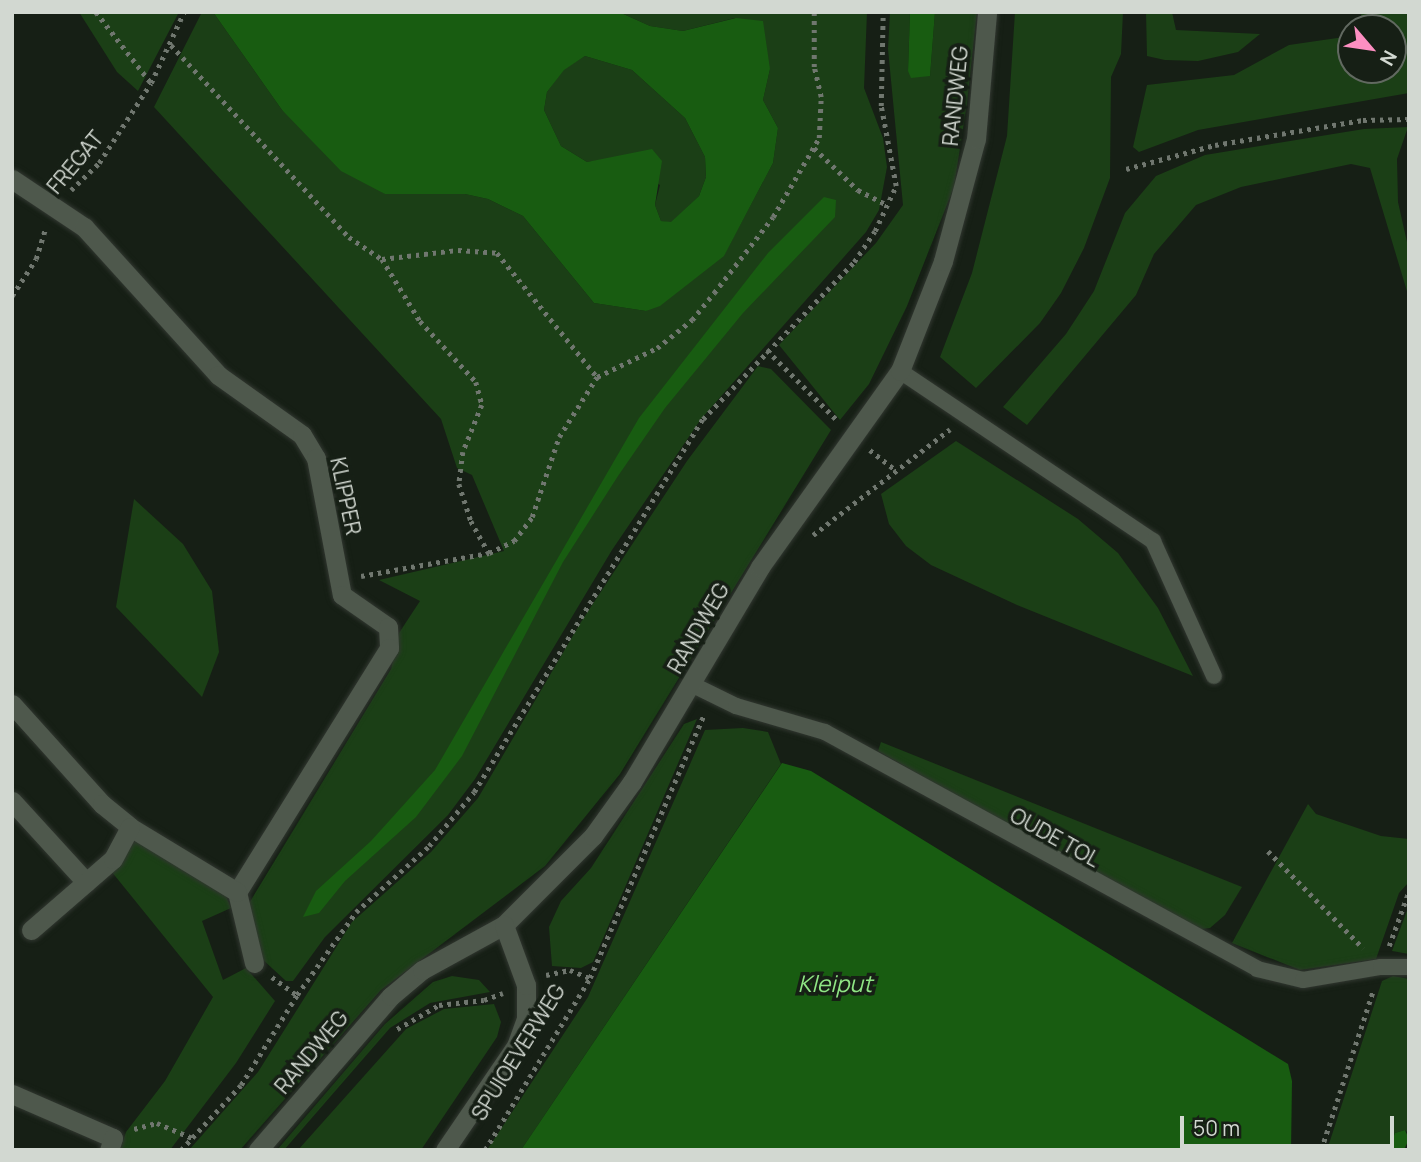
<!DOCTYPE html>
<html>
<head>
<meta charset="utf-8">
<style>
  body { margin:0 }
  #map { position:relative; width:1421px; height:1162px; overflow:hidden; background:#161f15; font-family:Manrope,sans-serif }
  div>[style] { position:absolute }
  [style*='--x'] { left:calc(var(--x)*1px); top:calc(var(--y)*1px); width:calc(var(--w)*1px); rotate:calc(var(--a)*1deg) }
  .green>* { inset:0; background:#1b3f16 }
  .water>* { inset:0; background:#185c11 }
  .path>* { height:4.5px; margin-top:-2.25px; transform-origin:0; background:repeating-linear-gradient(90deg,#70776f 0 3.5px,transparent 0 8.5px) }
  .roads { filter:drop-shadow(0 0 2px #313730) drop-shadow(0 0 2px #313730) }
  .service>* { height:16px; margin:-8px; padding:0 8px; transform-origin:8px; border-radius:8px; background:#4e584c }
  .minor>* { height:19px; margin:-9.5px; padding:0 9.5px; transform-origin:9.5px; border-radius:9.5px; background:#4e584c }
  .tertiary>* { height:19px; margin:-9.5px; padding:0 9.5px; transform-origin:9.5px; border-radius:9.5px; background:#4e584c }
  span { translate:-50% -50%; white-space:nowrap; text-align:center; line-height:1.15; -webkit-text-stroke:7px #161f15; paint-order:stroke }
  .street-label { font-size:21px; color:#d2d8d1 }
  .water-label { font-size:23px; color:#8fe584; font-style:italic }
  .frame { position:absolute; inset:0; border:14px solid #d2d8d1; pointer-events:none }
  .north { position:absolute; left:1337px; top:14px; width:70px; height:70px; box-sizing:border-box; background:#161f15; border:2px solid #616960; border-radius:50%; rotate:119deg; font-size:19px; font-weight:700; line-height:28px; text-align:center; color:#d2d8d1 }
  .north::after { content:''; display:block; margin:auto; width:24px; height:32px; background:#fc8fc1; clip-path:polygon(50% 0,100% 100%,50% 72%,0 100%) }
  .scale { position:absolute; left:1180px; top:1116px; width:214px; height:32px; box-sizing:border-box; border:4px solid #d2d8d1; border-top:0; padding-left:9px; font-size:21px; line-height:24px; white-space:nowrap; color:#d2d8d1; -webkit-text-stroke:5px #161f15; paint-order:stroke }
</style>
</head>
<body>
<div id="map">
  <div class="green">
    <i style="clip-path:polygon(79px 12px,179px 12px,138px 91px,117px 72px)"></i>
    <i style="clip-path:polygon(202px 12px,213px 12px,282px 110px,385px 194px,465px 194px,488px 199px,523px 216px,594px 303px,646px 311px,724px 255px,773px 163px,778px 128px,763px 100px,770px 69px,735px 18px,683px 31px,650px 26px,619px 12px,867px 12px,864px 88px,883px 138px,887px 167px,879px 210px,866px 232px,701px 419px,612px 550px,475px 779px,448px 815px,325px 937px,293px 981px,286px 981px,261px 958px,248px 905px,391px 669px,399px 633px,420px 601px,379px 580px,504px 551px,472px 475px,457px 468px,441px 419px,154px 107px)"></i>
    <i style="clip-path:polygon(890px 12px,910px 12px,908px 71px,930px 76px,935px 12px,977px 12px,967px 103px,954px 187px,907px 306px,869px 384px,840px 420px,779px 345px,876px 243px,903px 205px,888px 49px)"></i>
    <i style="clip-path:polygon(1015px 12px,1123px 12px,1121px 54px,1111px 77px,1110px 178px,1084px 248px,1061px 293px,1040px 323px,976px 388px,940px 357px,972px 273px,1007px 136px)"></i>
    <i style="clip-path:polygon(1146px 12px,1172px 12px,1176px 30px,1260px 34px,1238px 52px,1198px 61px,1165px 60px,1147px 56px)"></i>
    <i style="clip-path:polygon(1362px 12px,1409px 12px,1409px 93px,1198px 130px,1139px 152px,1133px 147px,1147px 85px,1234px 75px,1289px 45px,1351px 36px,1351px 70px,1393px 70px,1393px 28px,1357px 28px)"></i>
    <i style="clip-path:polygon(585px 56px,632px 70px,685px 118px,705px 157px,706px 177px,699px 196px,671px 223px,661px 221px,655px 205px,660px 185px,616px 158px,587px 162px,561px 146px,544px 110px,547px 92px,564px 69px)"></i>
    <i style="clip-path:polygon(1408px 127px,1397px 159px,1398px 202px,1409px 251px,1409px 298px,1370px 168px,1351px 164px,1241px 187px,1196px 205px,1154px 254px,1136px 295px,1027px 425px,1003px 407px,1066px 334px,1094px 291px,1125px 213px,1156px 176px,1205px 155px,1364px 129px)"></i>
    <i style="clip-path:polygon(758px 366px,771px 369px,831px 430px,620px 774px,545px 866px,381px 990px,240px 1150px,189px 1150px,258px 1072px,352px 922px,431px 852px,478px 798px,581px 622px,687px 461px)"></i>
    <i style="clip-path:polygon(956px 441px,1078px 519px,1118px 553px,1158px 608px,1193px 676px,1017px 605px,931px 565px,906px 546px,889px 524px,881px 494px)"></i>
    <i style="clip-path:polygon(134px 499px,183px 544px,212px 591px,219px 652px,202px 697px,116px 607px)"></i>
    <i style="clip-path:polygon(697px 719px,593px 962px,581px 968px,552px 966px,549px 927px,561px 901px,591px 868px,684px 724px)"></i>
    <i style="clip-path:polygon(743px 728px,768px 732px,781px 764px,521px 1150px,487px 1150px,588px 997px,705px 730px)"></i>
    <i style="clip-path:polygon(881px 742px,1242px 887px,1225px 915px,1210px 928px,1194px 930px,878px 751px)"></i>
    <i style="clip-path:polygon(1308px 804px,1316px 814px,1381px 836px,1409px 839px,1409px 882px,1399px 893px,1376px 959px,1300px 970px,1232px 943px)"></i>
    <i style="clip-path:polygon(135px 840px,226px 896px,231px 908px,202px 921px,223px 980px,246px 968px,275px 1001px,236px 1063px,170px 1150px,120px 1150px,126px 1132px,165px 1081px,213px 997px,107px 866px)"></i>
    <i style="clip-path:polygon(1409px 905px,1409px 954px,1392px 951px)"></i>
    <i style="clip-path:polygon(452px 976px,479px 980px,490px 992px,430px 1003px,390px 1028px,284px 1150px,277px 1150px,385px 1024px,433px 982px)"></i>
    <i style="clip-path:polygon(1393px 976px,1409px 979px,1409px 1134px,1405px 1130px,1395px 1133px,1388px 1150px,1327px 1150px,1382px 981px)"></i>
    <i style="clip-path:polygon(494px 1004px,501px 1022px,497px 1037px,421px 1150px,298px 1150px,406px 1029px,444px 1009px)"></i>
  </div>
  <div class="water">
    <i style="clip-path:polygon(evenodd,213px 12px,619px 12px,650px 26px,683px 31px,736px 18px,763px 21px,770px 69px,763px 100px,778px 128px,773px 163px,724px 256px,660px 306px,646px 311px,594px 303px,523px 216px,488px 199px,465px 194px,385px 194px,341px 171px,282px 110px,213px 12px,585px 56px,632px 70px,685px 118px,705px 157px,706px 177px,699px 196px,671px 222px,661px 221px,655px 205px,662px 161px,652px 149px,587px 162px,561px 146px,544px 110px,547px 92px,564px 70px,585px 56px)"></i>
    <i style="clip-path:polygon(910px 12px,935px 12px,930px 76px,911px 78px,908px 71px)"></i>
    <i style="clip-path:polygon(824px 197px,836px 200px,835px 217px,743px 313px,665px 408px,618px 476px,563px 562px,462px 756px,416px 817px,345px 881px,319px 913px,303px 917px,316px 891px,371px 841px,435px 770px,639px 418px,768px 253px)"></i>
    <i style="clip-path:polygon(782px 763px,811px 771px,1288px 1064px,1292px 1081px,1291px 1150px,521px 1150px)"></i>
    <i style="clip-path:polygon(1405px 1130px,1409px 1139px,1404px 1150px,1388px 1150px,1395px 1133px)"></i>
  </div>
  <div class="path">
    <i style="--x:96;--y:12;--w:90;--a:52.2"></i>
    <i style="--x:171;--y:45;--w:262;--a:47.2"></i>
    <i style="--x:349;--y:237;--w:40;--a:34"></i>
    <i style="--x:382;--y:259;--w:73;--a:58.5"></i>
    <i style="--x:420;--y:321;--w:83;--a:47.4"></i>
    <i style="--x:476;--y:382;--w:24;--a:75"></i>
    <i style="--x:482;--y:405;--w:51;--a:112"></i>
    <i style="--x:463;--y:452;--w:32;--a:97"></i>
    <i style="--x:459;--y:484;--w:39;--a:72"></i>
    <i style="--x:471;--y:521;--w:37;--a:61"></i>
    <i style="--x:814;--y:148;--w:61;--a:43.7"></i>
    <i style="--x:858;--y:190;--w:33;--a:27"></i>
    <i style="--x:1126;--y:169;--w:92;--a:-15.1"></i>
    <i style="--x:1215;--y:145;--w:150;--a:-9.6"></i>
    <i style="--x:1363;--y:120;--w:46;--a:-1.2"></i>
    <i style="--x:71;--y:190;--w:39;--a:-44"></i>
    <i style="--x:99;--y:163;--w:95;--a:-57"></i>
    <i style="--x:151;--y:83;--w:78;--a:-65.1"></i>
    <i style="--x:382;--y:259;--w:77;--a:-6.8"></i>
    <i style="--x:458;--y:250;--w:39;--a:4"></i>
    <i style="--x:497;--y:253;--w:159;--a:51.1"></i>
    <i style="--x:12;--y:296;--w:44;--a:-57"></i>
    <i style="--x:36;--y:259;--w:31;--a:-73"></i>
    <i style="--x:767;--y:350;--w:100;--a:45"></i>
    <i style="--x:870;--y:450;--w:33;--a:38"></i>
    <i style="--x:813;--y:535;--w:173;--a:-37.7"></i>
    <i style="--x:361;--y:576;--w:130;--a:-10.2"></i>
    <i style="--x:489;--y:553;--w:28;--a:-26"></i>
    <i style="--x:514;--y:541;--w:30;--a:-53"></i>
    <i style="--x:532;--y:517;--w:84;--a:-71.4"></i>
    <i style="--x:559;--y:437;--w:71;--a:-57.7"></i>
    <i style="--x:597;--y:377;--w:67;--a:-25.8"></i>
    <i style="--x:657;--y:348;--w:45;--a:-38.7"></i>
    <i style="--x:692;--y:320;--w:35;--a:-51"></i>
    <i style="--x:714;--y:293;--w:96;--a:-52.2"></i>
    <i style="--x:773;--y:217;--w:91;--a:-59.8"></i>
    <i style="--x:819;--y:138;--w:41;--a:-87.2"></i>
    <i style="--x:821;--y:97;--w:31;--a:-103"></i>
    <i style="--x:814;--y:67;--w:55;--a:-90"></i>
    <i style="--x:1268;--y:851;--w:136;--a:45.6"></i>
    <i style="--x:1389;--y:946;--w:59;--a:-70"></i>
    <i style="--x:546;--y:975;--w:25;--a:-12"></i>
    <i style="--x:570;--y:970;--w:22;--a:22"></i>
    <i style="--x:590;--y:978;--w:287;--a:-66.6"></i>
    <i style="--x:272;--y:977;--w:31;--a:36"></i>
    <i style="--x:397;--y:1029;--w:48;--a:-29.7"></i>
    <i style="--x:439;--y:1005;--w:45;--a:-6.3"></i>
    <i style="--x:484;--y:1000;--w:20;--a:-20"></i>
    <i style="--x:134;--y:1129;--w:24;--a:-15"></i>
    <i style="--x:157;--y:1123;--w:38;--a:23"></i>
    <i style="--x:181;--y:1150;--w:88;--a:-47.3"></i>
    <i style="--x:241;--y:1085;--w:106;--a:-58.1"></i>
    <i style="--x:297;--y:995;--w:102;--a:-54.6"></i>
    <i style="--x:356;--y:912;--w:98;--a:-42.1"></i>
    <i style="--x:429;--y:846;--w:70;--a:-50.2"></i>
    <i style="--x:474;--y:792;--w:438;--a:-58.5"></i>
    <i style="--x:703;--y:419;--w:218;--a:-46.1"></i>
    <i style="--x:854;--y:262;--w:37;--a:-56"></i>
    <i style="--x:875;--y:231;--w:50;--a:-65"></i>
    <i style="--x:896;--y:186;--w:81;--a:-100.6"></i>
    <i style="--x:881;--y:106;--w:94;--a:-88.8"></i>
    <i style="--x:485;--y:1150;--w:202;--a:-58.6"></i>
    <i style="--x:1321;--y:1150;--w:167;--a:-71.9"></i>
  </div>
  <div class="roads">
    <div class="service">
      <i style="--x:900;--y:371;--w:305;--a:33.9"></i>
      <i style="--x:1153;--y:541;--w:148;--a:65.7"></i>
      <i style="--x:691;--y:684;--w:50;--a:26.1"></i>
      <i style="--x:736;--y:706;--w:93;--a:16.3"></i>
      <i style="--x:825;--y:732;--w:493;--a:28.7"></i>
      <i style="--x:1257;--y:969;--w:47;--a:13.4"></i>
      <i style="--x:1303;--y:980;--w:79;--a:-9.5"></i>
      <i style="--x:1381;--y:967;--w:28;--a:0"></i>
    </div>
    <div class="minor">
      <i style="--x:12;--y:179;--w:87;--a:33.7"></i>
      <i style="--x:84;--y:227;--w:200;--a:47.8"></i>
      <i style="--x:218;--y:375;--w:103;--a:35.5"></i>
      <i style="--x:302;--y:435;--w:27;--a:59"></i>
      <i style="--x:316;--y:458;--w:139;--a:79.3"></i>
      <i style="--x:342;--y:595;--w:56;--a:34.8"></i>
      <i style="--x:388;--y:627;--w:21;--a:87"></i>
      <i style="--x:389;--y:648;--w:287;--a:121.9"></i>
      <i style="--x:237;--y:892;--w:73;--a:76.5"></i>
      <i style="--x:12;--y:704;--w:135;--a:48"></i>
      <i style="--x:102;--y:804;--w:36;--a:39"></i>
      <i style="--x:130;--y:827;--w:125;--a:31.3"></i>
      <i style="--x:12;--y:801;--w:110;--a:47.6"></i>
      <i style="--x:31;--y:930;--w:108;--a:-40.9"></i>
      <i style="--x:113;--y:859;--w:36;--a:-62"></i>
      <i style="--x:12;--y:1094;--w:110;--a:23.5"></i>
      <i style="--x:113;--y:1138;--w:13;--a:108"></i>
    </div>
    <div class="tertiary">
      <i style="--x:258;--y:1150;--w:203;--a:-49.2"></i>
      <i style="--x:391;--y:996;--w:40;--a:-40"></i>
      <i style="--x:422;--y:970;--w:94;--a:-28.8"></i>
      <i style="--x:504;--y:925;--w:126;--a:-45"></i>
      <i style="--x:593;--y:836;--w:67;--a:-54.2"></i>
      <i style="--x:632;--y:782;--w:250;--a:-59.2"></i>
      <i style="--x:760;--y:567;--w:241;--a:-54.5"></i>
      <i style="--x:900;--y:371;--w:118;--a:-68.6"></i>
      <i style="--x:943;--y:261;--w:126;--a:-74.9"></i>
      <i style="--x:976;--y:139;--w:127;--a:-85"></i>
      <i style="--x:445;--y:1150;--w:126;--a:-55.7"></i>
      <i style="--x:516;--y:1046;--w:29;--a:-70"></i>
      <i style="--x:526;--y:1019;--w:34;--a:-90"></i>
      <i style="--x:526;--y:985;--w:64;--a:-110.1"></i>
    </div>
  </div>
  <div class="street-label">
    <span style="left:955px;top:96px;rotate:-84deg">RANDWEG</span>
    <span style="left:75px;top:162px;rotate:-50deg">FREGAT</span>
    <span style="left:346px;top:496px;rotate:78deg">KLIPPER</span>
    <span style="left:698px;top:628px;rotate:-60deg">RANDWEG</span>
    <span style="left:1055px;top:837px;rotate:29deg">OUDE TOL</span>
    <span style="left:311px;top:1052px;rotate:-50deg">RANDWEG</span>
    <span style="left:518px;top:1052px;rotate:-58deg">SPUIOEVERWEG</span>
  </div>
  <div class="water-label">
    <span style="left:835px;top:983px">Kleiput</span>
  </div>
  <div class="frame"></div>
  <div class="north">N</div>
  <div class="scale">50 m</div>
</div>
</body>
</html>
